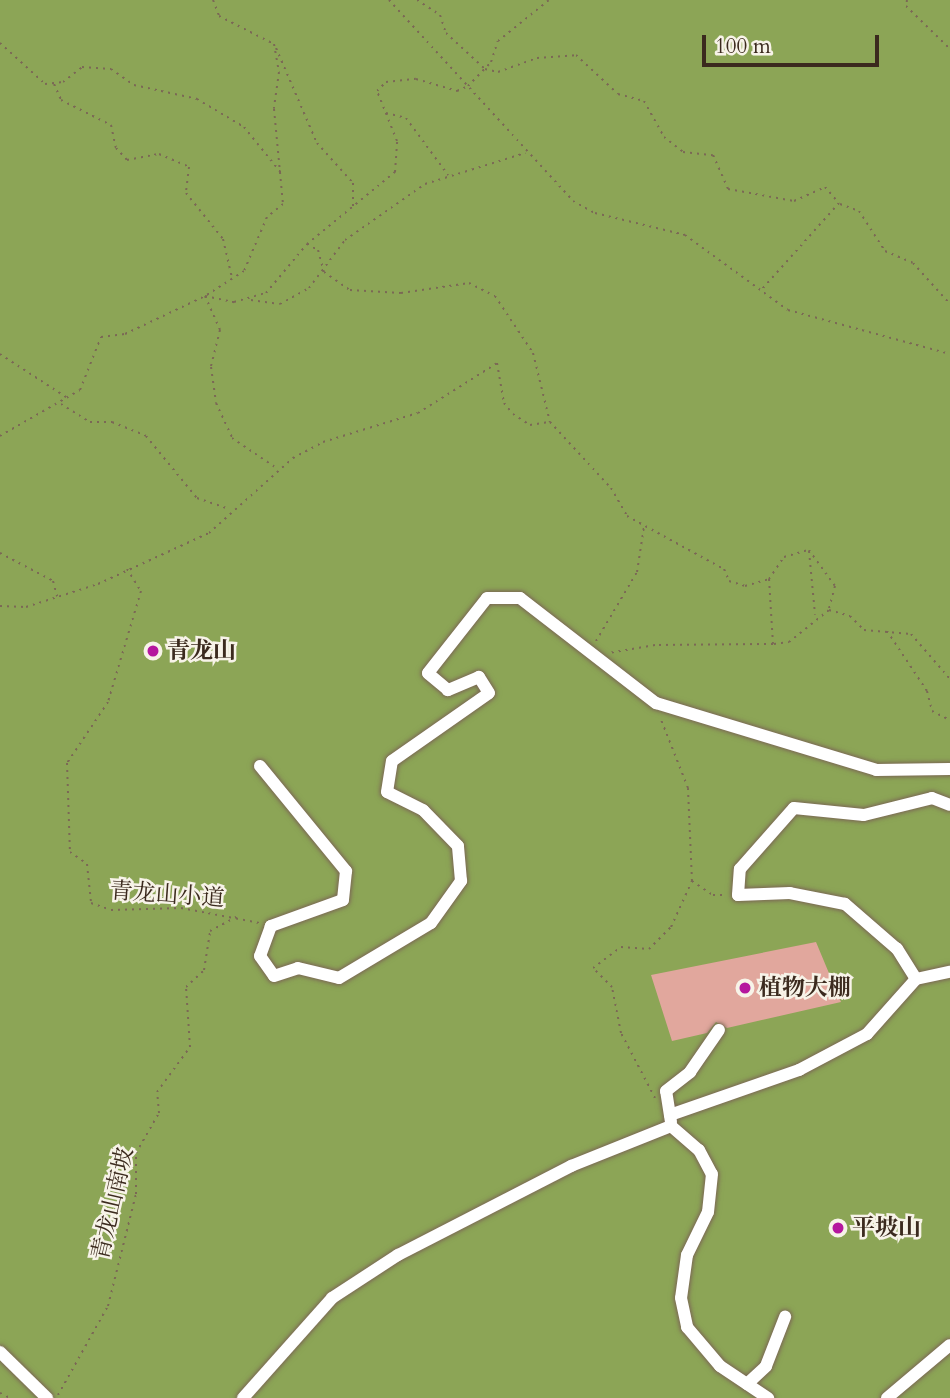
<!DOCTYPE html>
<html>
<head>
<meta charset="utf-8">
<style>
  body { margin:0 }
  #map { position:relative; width:950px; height:1398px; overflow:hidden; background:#f2dbbc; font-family:Cardo,"Noto Serif SC",serif }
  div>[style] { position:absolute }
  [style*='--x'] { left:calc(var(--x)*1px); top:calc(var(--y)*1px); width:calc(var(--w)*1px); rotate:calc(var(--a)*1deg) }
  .forest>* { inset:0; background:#8ca556; transform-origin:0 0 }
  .building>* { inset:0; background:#e1a79d }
  .path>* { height:2px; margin-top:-1px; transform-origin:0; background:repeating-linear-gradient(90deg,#7b6855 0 2px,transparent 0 7px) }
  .roads { filter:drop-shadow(0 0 2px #7b6855) drop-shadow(0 0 2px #7b6855) }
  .minor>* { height:12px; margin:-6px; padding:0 6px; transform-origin:6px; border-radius:6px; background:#fff }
  .dots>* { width:19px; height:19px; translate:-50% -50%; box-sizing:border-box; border:4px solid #f7f3e8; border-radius:50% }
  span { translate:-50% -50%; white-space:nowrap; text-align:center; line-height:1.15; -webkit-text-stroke:5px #f7f3e8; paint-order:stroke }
  .poi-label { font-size:23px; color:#3b2a1e; font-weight:700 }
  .left { translate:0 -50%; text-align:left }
  .street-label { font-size:23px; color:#3b2a1e }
  .scale { position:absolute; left:702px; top:35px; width:177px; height:32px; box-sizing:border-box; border:4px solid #3b2a1e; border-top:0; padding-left:9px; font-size:21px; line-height:24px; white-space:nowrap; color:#3b2a1e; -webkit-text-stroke:5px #f7f3e8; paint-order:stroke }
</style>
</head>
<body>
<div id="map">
  <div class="forest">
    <i style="left:0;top:0;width:950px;height:1398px"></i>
  </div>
  <div class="building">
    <i style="clip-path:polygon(816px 942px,841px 1002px,727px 1028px,716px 1022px,707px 1033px,672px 1041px,651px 975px)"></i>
  </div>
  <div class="path">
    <i style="--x:213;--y:0;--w:17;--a:69"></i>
    <i style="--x:219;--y:16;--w:62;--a:27"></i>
    <i style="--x:274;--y:44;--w:28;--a:80"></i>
    <i style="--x:279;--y:72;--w:37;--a:98"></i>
    <i style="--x:274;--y:109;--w:95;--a:84.6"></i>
    <i style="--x:283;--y:204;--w:21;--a:141"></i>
    <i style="--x:267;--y:217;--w:59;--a:113.1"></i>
    <i style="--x:244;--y:271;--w:46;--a:147.3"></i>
    <i style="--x:205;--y:296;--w:37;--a:66"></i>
    <i style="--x:220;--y:330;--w:38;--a:104"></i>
    <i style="--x:211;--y:367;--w:36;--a:82"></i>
    <i style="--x:216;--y:403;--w:38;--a:65"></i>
    <i style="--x:232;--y:438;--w:55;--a:34"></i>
    <i style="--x:389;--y:0;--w:273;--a:47.5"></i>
    <i style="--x:573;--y:201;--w:25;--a:29"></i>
    <i style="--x:595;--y:213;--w:93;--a:13.7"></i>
    <i style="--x:685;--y:235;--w:127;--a:36.1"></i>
    <i style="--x:788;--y:310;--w:168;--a:15.2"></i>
    <i style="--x:417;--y:0;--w:27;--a:33"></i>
    <i style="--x:440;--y:15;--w:19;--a:72"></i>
    <i style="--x:446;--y:33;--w:53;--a:42.7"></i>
    <i style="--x:485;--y:69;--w:13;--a:13"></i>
    <i style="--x:498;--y:72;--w:41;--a:-19.7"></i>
    <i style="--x:537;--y:58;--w:39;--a:-4"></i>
    <i style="--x:576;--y:55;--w:57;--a:42.9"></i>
    <i style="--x:618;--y:94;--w:27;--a:15"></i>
    <i style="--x:644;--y:101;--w:41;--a:60.9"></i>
    <i style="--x:664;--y:137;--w:24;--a:38"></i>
    <i style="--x:683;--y:152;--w:30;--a:6"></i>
    <i style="--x:713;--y:155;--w:37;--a:66"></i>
    <i style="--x:728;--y:189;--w:67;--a:10.3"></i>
    <i style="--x:794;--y:201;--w:34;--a:-24"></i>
    <i style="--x:825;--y:187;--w:21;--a:49"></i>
    <i style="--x:839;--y:203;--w:115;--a:131.8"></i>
    <i style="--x:907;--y:0;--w:6;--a:99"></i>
    <i style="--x:906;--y:6;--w:62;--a:44.3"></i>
    <i style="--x:0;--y:43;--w:61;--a:42.3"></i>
    <i style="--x:45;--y:84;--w:18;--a:-6"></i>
    <i style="--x:63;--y:82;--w:24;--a:-38"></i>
    <i style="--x:82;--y:67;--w:29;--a:4"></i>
    <i style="--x:111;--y:69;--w:28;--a:35"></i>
    <i style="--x:134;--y:85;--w:65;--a:12.5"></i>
    <i style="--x:197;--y:99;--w:55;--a:30.8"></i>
    <i style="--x:244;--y:127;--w:60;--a:51"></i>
    <i style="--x:276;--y:48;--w:103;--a:66.7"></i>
    <i style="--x:317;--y:143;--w:54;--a:48"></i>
    <i style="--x:353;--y:183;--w:25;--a:90"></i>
    <i style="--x:54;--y:84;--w:17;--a:66"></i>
    <i style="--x:61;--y:100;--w:56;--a:26.6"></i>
    <i style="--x:111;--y:125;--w:24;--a:78"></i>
    <i style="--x:116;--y:148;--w:16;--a:47"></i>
    <i style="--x:127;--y:160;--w:33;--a:-11"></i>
    <i style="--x:159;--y:154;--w:33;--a:23"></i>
    <i style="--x:189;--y:167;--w:26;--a:97"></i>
    <i style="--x:186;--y:193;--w:59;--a:51.2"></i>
    <i style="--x:223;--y:239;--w:39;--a:77"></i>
    <i style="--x:386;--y:113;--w:21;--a:14"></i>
    <i style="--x:406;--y:118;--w:71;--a:53.6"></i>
    <i style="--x:840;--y:204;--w:20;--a:20"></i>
    <i style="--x:859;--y:211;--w:48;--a:57"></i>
    <i style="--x:885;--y:251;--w:30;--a:23"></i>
    <i style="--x:913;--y:263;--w:55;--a:47.9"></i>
    <i style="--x:307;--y:244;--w:13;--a:29"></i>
    <i style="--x:318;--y:250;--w:23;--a:75"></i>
    <i style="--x:324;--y:272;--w:32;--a:35"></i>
    <i style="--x:350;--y:290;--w:51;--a:3.4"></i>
    <i style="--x:401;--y:293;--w:69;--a:-8.4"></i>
    <i style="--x:469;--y:283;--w:29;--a:27"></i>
    <i style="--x:495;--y:296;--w:69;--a:56.3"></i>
    <i style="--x:533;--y:353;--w:71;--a:76.2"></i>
    <i style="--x:550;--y:422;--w:90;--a:47.3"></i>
    <i style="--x:611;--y:488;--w:32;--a:60"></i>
    <i style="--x:627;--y:516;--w:111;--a:28.7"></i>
    <i style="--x:724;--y:569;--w:13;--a:67"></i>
    <i style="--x:729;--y:581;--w:17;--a:17"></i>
    <i style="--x:745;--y:586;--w:25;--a:-16"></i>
    <i style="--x:769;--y:579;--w:65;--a:86.5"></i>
    <i style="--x:773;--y:644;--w:118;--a:179.5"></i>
    <i style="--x:655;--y:645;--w:47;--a:170.1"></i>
    <i style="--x:251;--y:300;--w:29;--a:8"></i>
    <i style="--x:280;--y:304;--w:33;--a:-29"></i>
    <i style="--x:309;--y:288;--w:60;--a:-53.1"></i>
    <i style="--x:345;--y:240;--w:98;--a:-35"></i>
    <i style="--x:425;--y:184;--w:105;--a:-17.2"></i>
    <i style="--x:0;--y:354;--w:79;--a:33.1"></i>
    <i style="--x:61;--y:404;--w:34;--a:32"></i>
    <i style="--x:90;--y:422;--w:22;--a:0"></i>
    <i style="--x:112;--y:422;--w:37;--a:22"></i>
    <i style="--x:146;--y:436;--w:80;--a:50.6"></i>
    <i style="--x:197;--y:498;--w:34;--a:19"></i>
    <i style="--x:0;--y:436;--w:92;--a:-29.9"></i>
    <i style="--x:80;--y:390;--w:57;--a:-68.4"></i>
    <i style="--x:101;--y:337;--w:24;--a:-7"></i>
    <i style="--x:125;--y:334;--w:89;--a:-25.4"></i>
    <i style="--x:205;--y:296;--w:30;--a:12"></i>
    <i style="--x:234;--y:302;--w:33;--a:-16"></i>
    <i style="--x:266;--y:293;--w:64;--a:-50.1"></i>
    <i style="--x:307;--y:244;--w:114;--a:-39.3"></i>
    <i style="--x:395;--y:172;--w:31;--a:-86"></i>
    <i style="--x:397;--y:141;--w:54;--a:-111.8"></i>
    <i style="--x:377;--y:91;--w:13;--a:-45"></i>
    <i style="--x:386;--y:82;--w:30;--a:-6"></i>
    <i style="--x:416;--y:79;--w:43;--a:16.3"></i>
    <i style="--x:457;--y:91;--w:12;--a:-24"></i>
    <i style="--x:468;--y:86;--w:33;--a:-46"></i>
    <i style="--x:491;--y:62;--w:22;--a:-72"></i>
    <i style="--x:498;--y:41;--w:65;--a:-38.8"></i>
    <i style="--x:809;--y:551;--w:64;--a:84.6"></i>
    <i style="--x:0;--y:553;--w:60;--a:27.8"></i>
    <i style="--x:53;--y:581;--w:16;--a:75"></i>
    <i style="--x:127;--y:569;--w:26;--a:58"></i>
    <i style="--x:141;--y:591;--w:116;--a:106.6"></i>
    <i style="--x:108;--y:702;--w:73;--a:123.9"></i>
    <i style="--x:67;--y:763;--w:89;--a:88.1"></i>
    <i style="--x:70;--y:852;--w:21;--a:35"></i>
    <i style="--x:87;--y:864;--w:39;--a:84"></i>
    <i style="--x:91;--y:903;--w:21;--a:19"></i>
    <i style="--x:111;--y:910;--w:70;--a:-1.6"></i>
    <i style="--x:181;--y:908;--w:80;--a:10.8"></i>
    <i style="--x:769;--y:579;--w:27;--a:-56"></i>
    <i style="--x:784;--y:557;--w:26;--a:-16"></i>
    <i style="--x:809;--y:550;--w:44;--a:54.2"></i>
    <i style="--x:835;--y:586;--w:24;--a:105"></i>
    <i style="--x:0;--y:606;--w:26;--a:2"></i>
    <i style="--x:26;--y:607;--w:76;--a:-17.7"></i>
    <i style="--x:98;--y:584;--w:122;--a:-24.7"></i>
    <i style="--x:209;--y:533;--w:113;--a:-41.8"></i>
    <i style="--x:293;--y:458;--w:34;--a:-28"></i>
    <i style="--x:323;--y:442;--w:99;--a:-17"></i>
    <i style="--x:418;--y:413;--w:93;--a:-32.3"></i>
    <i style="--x:497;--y:363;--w:41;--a:80.1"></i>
    <i style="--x:504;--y:403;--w:14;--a:51"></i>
    <i style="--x:513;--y:414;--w:20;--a:33"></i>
    <i style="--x:530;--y:425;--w:19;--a:-9"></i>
    <i style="--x:887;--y:631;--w:72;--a:56.3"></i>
    <i style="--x:927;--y:691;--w:21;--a:76"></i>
    <i style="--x:932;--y:711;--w:20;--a:27"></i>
    <i style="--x:596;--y:641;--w:80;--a:-59.3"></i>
    <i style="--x:637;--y:572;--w:47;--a:-81.3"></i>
    <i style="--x:774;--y:644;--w:15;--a:-8"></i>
    <i style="--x:789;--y:642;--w:51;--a:-38.7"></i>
    <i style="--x:829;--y:610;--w:22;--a:16"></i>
    <i style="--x:850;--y:616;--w:20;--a:45"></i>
    <i style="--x:864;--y:630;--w:47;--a:4.9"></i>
    <i style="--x:911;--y:634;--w:60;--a:49.1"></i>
    <i style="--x:692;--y:881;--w:25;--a:34"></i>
    <i style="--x:713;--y:895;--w:14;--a:0"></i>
    <i style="--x:655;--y:1098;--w:73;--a:-117.6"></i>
    <i style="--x:621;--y:1033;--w:47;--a:-101.1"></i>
    <i style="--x:612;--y:987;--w:27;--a:-135"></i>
    <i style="--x:593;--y:968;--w:35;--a:-37"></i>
    <i style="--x:621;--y:947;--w:28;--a:4"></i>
    <i style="--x:649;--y:949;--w:31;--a:-45"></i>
    <i style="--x:671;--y:927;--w:51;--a:-65.5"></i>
    <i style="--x:692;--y:881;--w:93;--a:-92.5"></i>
    <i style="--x:688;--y:788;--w:76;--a:-111.5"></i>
    <i style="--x:0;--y:1393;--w:11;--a:27"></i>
    <i style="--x:58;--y:1395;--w:102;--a:-60.7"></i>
    <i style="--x:108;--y:1306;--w:115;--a:-76"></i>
    <i style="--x:136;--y:1194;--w:41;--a:-90"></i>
    <i style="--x:136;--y:1153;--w:46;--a:-60.1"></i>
    <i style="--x:159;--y:1113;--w:21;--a:-95"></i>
    <i style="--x:157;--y:1092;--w:56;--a:-53.7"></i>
    <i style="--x:190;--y:1047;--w:60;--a:-93.8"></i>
    <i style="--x:186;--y:987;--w:25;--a:-43"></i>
    <i style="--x:204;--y:970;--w:39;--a:-81"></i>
    <i style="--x:210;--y:931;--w:32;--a:-28"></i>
  </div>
  <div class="roads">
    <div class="minor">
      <i style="--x:260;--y:766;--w:136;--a:50.7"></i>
      <i style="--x:346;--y:871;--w:29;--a:96"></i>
      <i style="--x:343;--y:900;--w:77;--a:160.1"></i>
      <i style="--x:271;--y:926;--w:32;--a:110"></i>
      <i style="--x:260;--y:956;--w:24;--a:55"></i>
      <i style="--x:274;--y:976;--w:25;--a:-18"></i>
      <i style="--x:298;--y:968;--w:42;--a:13.7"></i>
      <i style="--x:339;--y:978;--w:107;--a:-30.9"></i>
      <i style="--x:431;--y:923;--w:52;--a:-54.5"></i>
      <i style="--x:461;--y:881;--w:35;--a:-95"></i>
      <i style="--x:458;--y:846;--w:50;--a:-134.2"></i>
      <i style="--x:423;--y:810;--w:40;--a:-153.4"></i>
      <i style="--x:387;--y:792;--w:31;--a:-81"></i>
      <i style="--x:392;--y:761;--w:118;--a:-35"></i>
      <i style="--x:489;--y:693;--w:19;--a:-122"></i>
      <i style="--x:479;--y:677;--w:34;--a:157"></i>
      <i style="--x:448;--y:690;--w:26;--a:-140"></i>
      <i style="--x:428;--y:673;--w:95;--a:-51.8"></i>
      <i style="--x:487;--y:598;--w:33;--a:0"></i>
      <i style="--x:520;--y:598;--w:172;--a:37.7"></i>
      <i style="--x:656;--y:703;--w:230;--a:16.9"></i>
      <i style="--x:876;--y:770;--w:74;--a:-0.8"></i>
      <i style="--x:916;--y:979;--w:36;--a:-122"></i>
      <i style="--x:897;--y:949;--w:69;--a:-139.1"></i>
      <i style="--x:845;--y:904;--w:56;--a:-168.7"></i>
      <i style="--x:790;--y:893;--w:52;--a:177.8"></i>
      <i style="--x:738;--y:895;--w:26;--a:-86"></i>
      <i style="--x:740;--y:869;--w:81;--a:-48.5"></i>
      <i style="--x:794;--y:808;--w:70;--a:5.7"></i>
      <i style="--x:864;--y:815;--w:70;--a:-14"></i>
      <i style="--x:932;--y:798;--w:19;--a:21"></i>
      <i style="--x:670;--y:1115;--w:137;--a:-19.2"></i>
      <i style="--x:799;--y:1070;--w:77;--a:-27.9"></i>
      <i style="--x:867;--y:1034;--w:74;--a:-48.3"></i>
      <i style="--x:916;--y:979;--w:35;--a:-12"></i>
      <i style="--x:671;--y:1122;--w:31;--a:-99"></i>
      <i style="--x:666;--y:1091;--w:31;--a:-38"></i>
      <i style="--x:690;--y:1072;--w:51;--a:-55.4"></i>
      <i style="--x:0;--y:1352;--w:66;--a:44.4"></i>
      <i style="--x:747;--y:1384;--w:26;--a:-43"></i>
      <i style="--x:766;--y:1366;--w:53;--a:-68.8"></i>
      <i style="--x:243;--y:1398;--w:134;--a:-48.3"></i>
      <i style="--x:332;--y:1298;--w:79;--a:-33.1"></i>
      <i style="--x:398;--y:1255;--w:195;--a:-27.2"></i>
      <i style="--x:571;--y:1166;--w:108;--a:-21.8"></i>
      <i style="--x:671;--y:1126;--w:37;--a:41"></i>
      <i style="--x:699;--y:1150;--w:27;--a:62"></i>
      <i style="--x:712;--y:1174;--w:38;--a:96"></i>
      <i style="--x:708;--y:1212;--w:48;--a:116"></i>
      <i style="--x:687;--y:1255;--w:43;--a:97.9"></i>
      <i style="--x:681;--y:1298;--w:30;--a:78"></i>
      <i style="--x:687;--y:1327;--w:51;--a:49.8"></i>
      <i style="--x:720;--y:1366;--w:58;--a:33.7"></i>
      <i style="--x:887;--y:1398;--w:82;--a:-40.1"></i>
    </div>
  </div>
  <div class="dots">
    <i style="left:153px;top:651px;background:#b5179e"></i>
    <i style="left:745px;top:988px;background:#b5179e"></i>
    <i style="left:838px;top:1228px;background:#b5179e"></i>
  </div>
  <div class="poi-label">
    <span class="left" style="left:167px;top:651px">青龙山</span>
    <span class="left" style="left:759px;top:988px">植物大棚</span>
    <span class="left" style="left:852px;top:1228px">平坡山</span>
  </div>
  <div class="street-label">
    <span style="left:167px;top:895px;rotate:4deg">青龙山小道</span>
    <span style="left:113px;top:1204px;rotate:-77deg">青龙山南坡</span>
  </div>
  <div class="scale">100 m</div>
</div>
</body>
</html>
